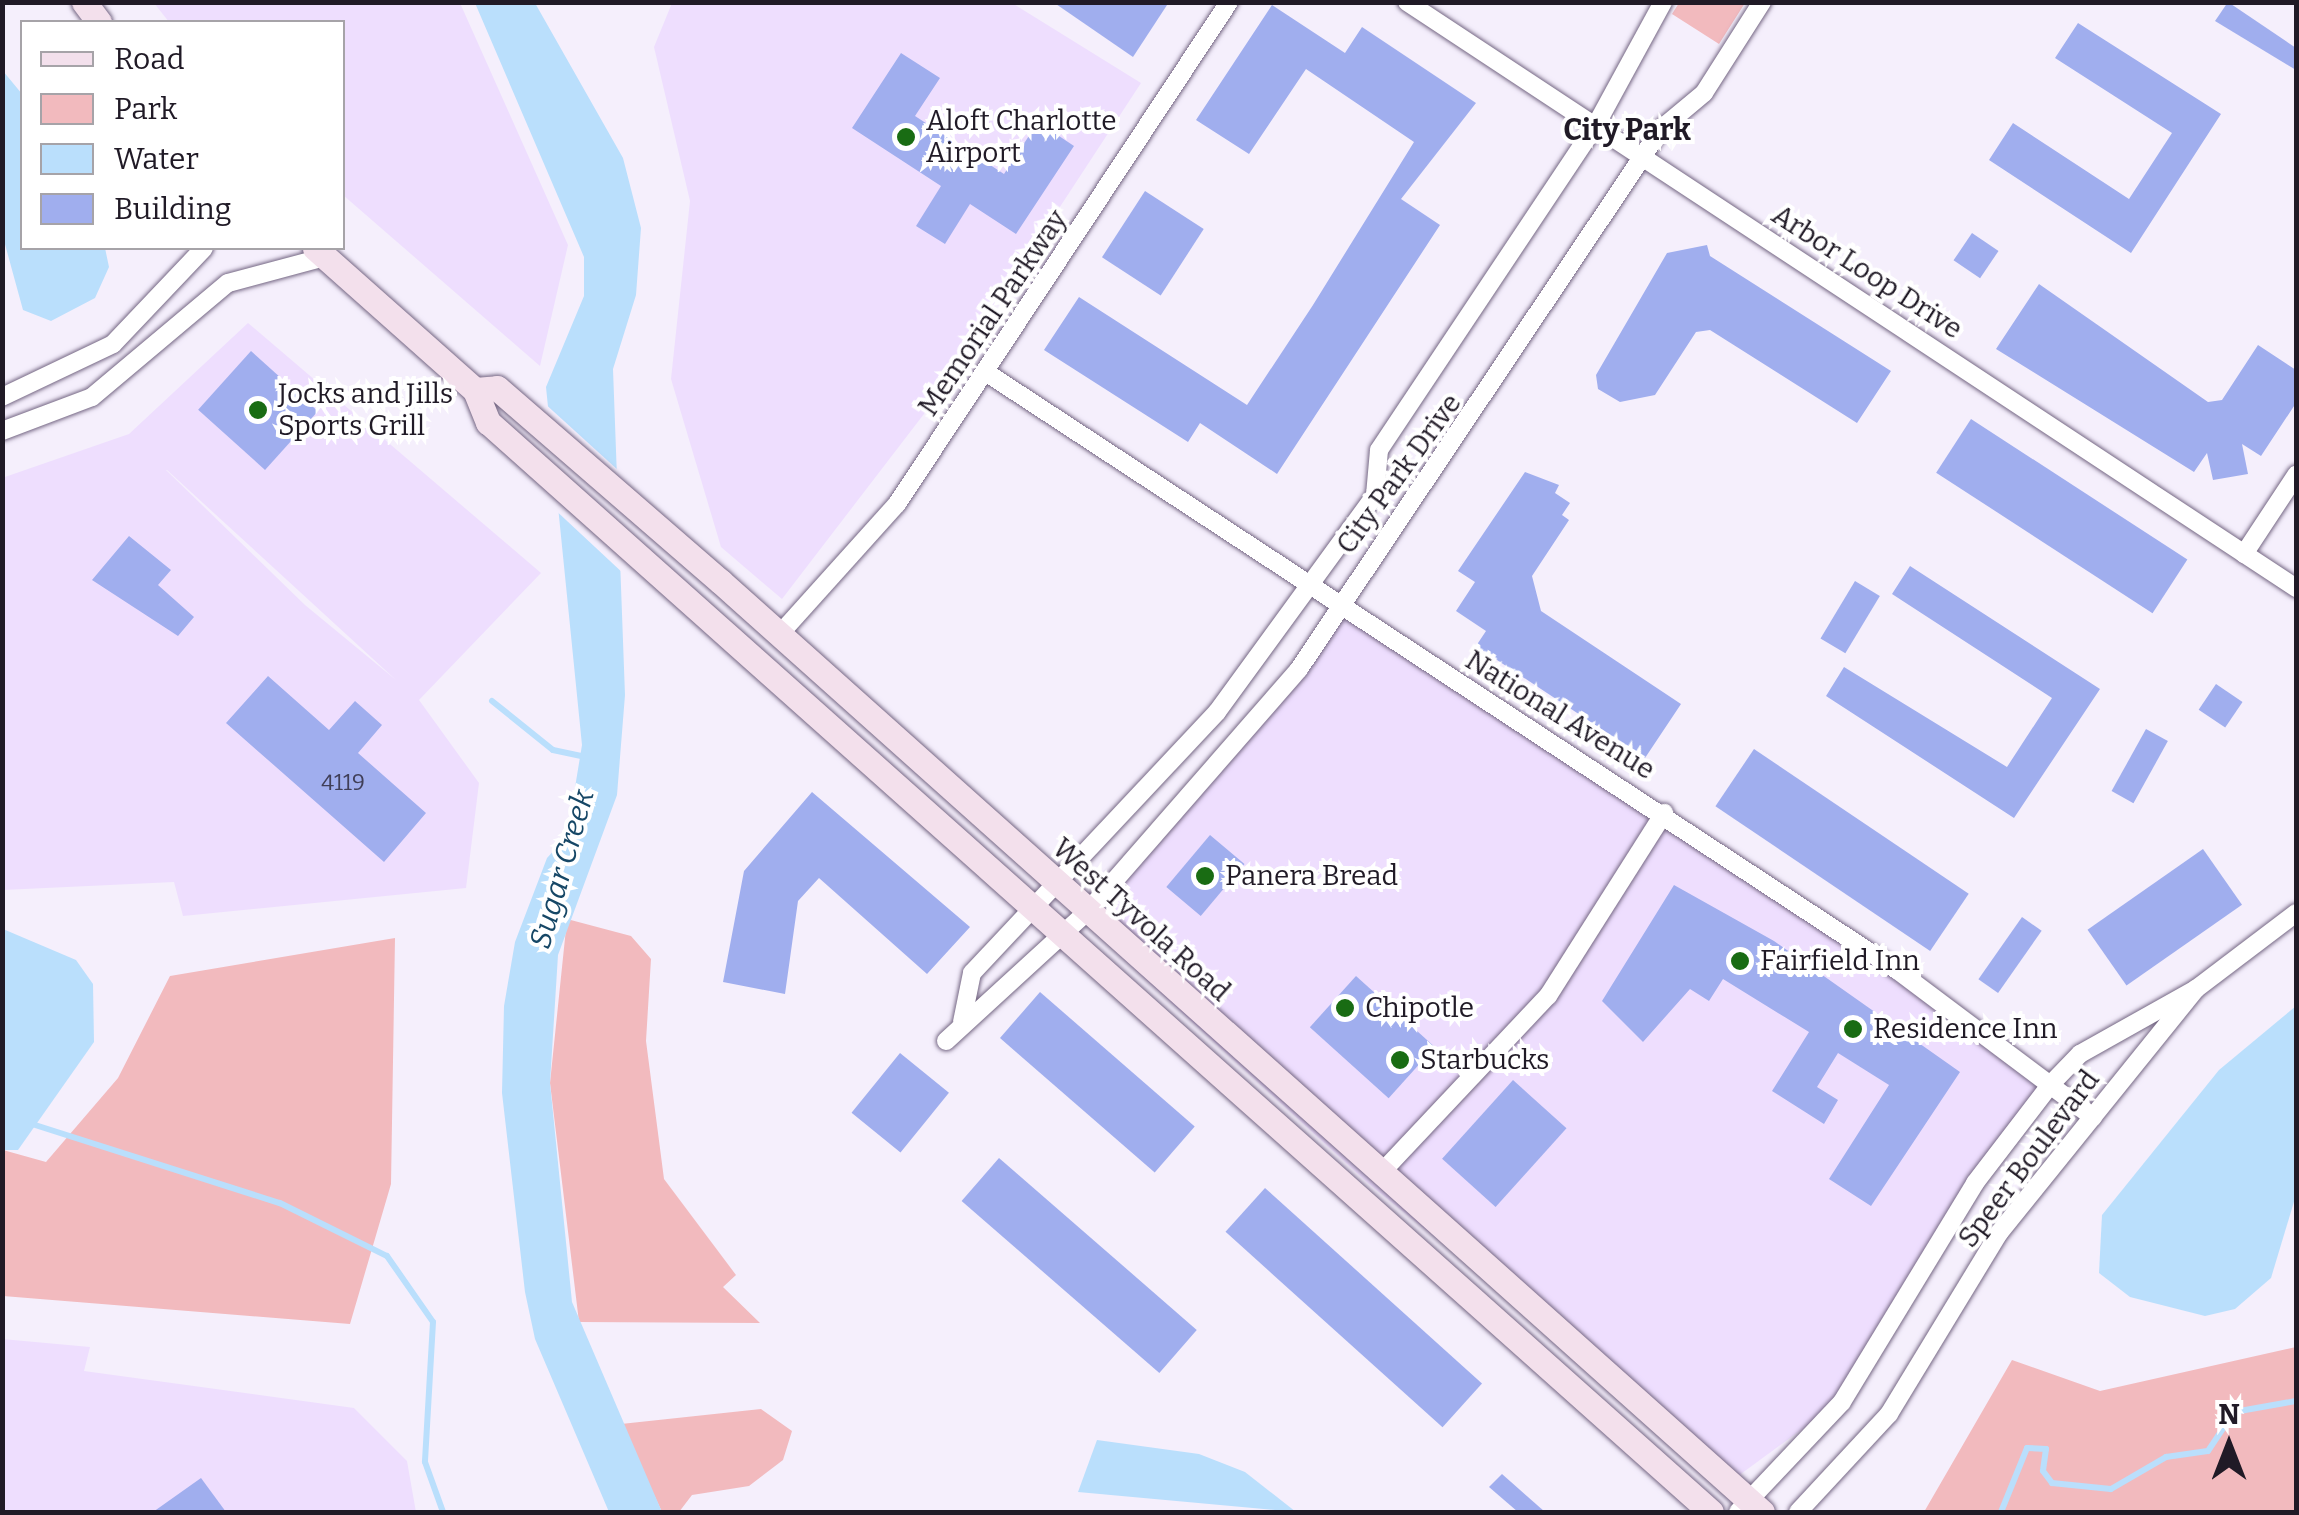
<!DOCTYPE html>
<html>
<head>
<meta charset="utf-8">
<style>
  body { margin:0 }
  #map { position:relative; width:2299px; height:1515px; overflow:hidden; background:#f5effc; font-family:Bitter,serif }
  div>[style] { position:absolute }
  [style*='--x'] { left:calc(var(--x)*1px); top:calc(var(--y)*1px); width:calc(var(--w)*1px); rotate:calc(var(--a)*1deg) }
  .built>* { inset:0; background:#eedefe }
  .green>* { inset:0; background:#f2babe }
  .water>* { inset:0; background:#badffc }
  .pier>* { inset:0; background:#f5effc }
  .stream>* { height:6px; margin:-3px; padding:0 3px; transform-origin:3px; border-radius:3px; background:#badffc }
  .building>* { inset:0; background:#a0aeee; transform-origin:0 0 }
  .roads { filter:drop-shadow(0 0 2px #746683) drop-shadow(0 0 2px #746683) }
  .minor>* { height:18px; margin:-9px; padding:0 9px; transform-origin:9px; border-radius:9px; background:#fff }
  .secondary>* { height:25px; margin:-12.5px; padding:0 12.5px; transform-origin:12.5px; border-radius:12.5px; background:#f3e0ec }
  .dots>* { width:28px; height:28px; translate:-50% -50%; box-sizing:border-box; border:5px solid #fff; border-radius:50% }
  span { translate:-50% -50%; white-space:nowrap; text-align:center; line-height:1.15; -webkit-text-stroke:8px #fff; paint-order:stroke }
  .number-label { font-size:22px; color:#403f58 }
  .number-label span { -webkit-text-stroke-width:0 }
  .poi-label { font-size:28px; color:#201a26 }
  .left { translate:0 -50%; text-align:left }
  .street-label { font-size:28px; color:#201a26 }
  .neighbourhood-label { font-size:30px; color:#201a26; font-weight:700 }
  .water-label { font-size:30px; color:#164766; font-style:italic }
  .frame { position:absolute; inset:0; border:5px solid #201a26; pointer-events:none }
  .legend { position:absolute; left:20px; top:20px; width:325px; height:230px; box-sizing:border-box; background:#fff; border:2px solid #a6a3a8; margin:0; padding:12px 18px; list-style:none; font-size:30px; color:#201a26 }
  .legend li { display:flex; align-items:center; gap:20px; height:50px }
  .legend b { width:50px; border:2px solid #a6a3a8 }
  .north { position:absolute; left:2179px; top:1395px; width:100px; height:100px; -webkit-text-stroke:8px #fff; paint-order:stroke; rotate:0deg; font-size:28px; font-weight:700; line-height:40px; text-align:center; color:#201a26 }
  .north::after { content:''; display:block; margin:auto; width:35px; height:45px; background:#201a26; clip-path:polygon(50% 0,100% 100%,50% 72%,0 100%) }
</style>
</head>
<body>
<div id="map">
  <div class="built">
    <i style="clip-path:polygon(154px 3px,460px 3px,568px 245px,540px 366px,343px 195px,342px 22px,169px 22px)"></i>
    <i style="clip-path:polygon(672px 3px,1012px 3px,1141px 83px,927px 410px,782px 599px,721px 547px,671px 379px,690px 201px,654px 47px)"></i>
    <i style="clip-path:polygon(evenodd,248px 323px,541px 573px,419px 700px,479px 783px,466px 888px,183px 916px,174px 882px,3px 890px,2px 478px,129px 434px,248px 323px,166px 470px,167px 470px,396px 680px,305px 605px,166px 470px)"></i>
    <i style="clip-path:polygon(1341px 613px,1659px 813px,2048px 1084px,1842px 1400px,1734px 1479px,1369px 1184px,1083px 922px)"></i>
    <i style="clip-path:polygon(2px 1339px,90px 1347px,84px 1371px,354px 1408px,407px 1461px,416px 1512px,3px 1512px)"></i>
  </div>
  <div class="green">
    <i style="clip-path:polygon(1679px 3px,1679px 2px,1745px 3px,1719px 44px,1672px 14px)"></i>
    <i style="clip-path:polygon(567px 919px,631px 936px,651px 959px,646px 1041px,664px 1179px,736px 1275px,723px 1287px,760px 1323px,579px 1322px,550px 1083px)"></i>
    <i style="clip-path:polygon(395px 938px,391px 1184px,350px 1324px,3px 1296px,3px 1150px,46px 1162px,118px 1078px,170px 976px)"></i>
    <i style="clip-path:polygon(2296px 1347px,2296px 1512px,1924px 1512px,2012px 1360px,2100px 1391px)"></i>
    <i style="clip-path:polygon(761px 1409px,792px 1431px,783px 1460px,749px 1486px,692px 1495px,679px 1512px,662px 1512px,621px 1424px)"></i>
  </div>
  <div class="water">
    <i style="clip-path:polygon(475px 3px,535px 3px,623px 158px,641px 228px,636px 295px,613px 369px,625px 695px,617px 795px,558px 955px,550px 1083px,572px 1302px,662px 1512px,609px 1512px,535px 1339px,525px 1292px,502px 1093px,504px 1006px,515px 942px,547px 858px,567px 836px,582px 745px,546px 387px,584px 296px,584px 257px)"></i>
    <i style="clip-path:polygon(3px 71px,22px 94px,22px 248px,105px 248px,109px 267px,95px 298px,51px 321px,23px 310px,3px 237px)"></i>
    <i style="clip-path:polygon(3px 929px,76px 960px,93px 984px,94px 1042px,18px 1150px,3px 1150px)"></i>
    <i style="clip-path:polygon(2296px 1006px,2296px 1195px,2271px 1278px,2235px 1309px,2205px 1316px,2130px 1297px,2099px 1273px,2102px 1215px,2219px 1070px)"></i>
    <i style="clip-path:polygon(1097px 1440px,1199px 1454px,1245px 1472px,1296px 1512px,1078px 1492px)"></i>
  </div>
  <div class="pier">
    <i style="clip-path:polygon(542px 401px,619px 471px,625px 575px,551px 506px)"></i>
  </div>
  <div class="stream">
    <i style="--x:492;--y:701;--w:78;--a:38.8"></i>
    <i style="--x:553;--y:750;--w:30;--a:12"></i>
    <i style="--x:32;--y:1124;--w:260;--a:17.7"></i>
    <i style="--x:280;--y:1203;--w:119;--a:26.4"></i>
    <i style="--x:387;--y:1256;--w:80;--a:55.1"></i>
    <i style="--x:433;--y:1322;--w:140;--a:93.3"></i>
    <i style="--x:425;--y:1462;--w:53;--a:70.2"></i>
    <i style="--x:2001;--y:1512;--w:69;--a:-67.9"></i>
    <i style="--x:2027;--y:1448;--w:19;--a:3"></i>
    <i style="--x:2046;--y:1449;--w:22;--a:98"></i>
    <i style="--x:2043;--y:1471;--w:15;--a:53"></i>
    <i style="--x:2052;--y:1483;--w:59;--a:5.8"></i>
    <i style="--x:2111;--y:1489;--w:64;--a:-30.2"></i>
    <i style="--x:2166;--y:1457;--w:42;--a:-8.1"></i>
    <i style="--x:2208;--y:1451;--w:47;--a:-56.3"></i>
    <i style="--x:2234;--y:1412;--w:63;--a:-10.1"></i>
  </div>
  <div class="building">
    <i style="clip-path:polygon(1053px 2px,1169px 2px,1133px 57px)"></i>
    <i style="clip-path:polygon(2228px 2px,2296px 48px,2296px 70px,2215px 21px)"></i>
    <i style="clip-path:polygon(1272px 5px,1345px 53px,1362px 27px,1476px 103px,1401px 199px,1440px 225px,1277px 474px,1200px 423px,1188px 442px,1044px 350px,1079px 297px,1247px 405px,1313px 305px,1414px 142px,1306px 69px,1249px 154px,1196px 120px)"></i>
    <i style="clip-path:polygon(2078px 23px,2221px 114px,2131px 253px,1989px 160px,2013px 123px,2129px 199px,2172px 133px,2055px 58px)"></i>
    <i style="clip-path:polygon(901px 53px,940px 78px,915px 116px,1004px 174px,1038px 122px,1074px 146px,1016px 234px,970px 204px,945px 244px,916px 226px,941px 186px,852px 128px)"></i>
    <i style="left:1145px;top:191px;width:70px;height:79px;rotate:33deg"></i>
    <i style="left:1972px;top:233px;width:32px;height:33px;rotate:34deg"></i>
    <i style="clip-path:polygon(1707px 245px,1710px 256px,1891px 371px,1857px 423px,1710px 330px,1696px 332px,1655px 395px,1620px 402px,1598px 389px,1596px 375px,1667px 253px)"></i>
    <i style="clip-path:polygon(2039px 284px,2208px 402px,2222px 400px,2258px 345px,2296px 370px,2296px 403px,2261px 456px,2242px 444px,2248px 474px,2213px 480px,2207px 453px,2194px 472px,1996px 349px)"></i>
    <i style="left:251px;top:351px;width:90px;height:79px;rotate:42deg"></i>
    <i style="left:1971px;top:419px;width:258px;height:64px;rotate:33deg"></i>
    <i style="clip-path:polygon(1525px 472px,1559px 485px,1555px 493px,1570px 503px,1562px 515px,1569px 520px,1532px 576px,1541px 611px,1681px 704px,1645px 758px,1476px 646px,1486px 631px,1456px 611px,1475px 582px,1458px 571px)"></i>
    <i style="clip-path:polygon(129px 536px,171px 570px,158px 585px,194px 617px,178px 636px,92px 580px)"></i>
    <i style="clip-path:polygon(1910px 566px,2100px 689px,2014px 818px,1826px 696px,1844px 667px,2007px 767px,2052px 698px,1892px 594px)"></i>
    <i style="left:1855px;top:581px;width:29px;height:67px;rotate:31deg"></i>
    <i style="clip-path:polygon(268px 676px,329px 730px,355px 701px,382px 725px,358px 753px,426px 813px,384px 862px,226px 723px)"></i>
    <i style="left:2216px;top:684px;width:32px;height:31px;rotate:34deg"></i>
    <i style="left:2146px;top:729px;width:25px;height:71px;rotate:29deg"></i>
    <i style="left:1754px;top:749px;width:259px;height:69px;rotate:34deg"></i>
    <i style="clip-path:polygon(812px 792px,970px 927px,927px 974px,819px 878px,798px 901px,785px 994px,723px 982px,744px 871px)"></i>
    <i style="left:1210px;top:835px;width:45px;height:68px;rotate:40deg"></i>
    <i style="left:2203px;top:849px;width:68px;height:141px;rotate:55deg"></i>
    <i style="clip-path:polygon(1674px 885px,1774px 941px,1960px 1072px,1871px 1206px,1829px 1179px,1889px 1085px,1838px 1053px,1817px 1087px,1838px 1100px,1824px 1124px,1772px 1091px,1809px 1032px,1723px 979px,1709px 1001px,1690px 989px,1643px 1042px,1602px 1001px)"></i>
    <i style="left:2022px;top:917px;width:24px;height:76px;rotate:35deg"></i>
    <i style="left:1356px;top:976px;width:106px;height:69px;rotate:42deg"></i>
    <i style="left:1040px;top:992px;width:205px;height:61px;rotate:41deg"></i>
    <i style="left:900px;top:1053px;width:63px;height:77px;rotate:39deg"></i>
    <i style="left:1513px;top:1080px;width:72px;height:106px;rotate:42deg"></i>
    <i style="left:999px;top:1158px;width:262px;height:57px;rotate:41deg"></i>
    <i style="left:1265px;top:1188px;width:292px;height:59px;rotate:42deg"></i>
    <i style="clip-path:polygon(1502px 1474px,1545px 1512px,1518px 1512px,1489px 1487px)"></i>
    <i style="clip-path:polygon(201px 1478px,226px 1512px,153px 1512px)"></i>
  </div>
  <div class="roads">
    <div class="minor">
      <i style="--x:1407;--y:2;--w:1065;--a:33.39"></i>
      <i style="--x:987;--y:373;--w:1088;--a:33.27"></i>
      <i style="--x:1897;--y:970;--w:245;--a:36.9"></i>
      <i style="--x:2;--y:397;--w:123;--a:-25.5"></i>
      <i style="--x:113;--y:344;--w:132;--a:-46.5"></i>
      <i style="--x:2;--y:431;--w:96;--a:-20.7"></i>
      <i style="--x:92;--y:397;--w:177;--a:-40"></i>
      <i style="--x:228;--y:283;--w:100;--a:-15"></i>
      <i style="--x:2244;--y:554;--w:95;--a:-56.6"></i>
      <i style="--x:778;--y:636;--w:178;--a:-48"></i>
      <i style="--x:897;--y:504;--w:602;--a:-56.52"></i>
      <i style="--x:962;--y:1022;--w:50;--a:-78.5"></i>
      <i style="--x:972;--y:973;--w:358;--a:-46.8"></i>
      <i style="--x:1217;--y:712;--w:268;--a:-53.9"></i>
      <i style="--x:1375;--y:495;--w:45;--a:-84.9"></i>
      <i style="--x:1379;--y:450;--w:391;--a:-56.3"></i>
      <i style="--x:1596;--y:125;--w:140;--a:-61.4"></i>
      <i style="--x:946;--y:1041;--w:193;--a:-42.5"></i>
      <i style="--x:1088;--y:911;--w:321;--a:-48.9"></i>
      <i style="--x:1299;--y:669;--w:650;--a:-56.16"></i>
      <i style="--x:1661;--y:129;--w:56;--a:-39.9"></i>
      <i style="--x:1704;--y:93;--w:108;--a:-57.5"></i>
      <i style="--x:1380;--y:1174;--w:245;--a:-46.7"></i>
      <i style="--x:1548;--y:996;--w:217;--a:-57.6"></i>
      <i style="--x:1738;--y:1512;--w:151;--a:-46.6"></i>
      <i style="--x:1842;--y:1402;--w:256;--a:-58.7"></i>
      <i style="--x:1975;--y:1183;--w:125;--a:-52.5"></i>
      <i style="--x:2051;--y:1084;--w:42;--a:-46"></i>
      <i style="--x:2080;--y:1054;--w:133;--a:-29.3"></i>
      <i style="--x:1798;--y:1512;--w:134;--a:-47.1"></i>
      <i style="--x:1889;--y:1414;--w:212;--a:-58.7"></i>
      <i style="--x:1999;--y:1233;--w:314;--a:-51.1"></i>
      <i style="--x:2196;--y:989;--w:126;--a:-37.2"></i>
    </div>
    <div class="secondary">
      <i style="--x:84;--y:2;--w:25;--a:53"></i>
      <i style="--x:315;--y:248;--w:214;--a:41.6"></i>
      <i style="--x:475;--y:390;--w:35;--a:68"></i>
      <i style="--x:488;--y:422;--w:1638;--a:41.71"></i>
      <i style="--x:475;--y:390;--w:22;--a:-5"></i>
      <i style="--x:497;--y:388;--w:296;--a:40.9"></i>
      <i style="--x:721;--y:582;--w:1396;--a:41.78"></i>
    </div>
  </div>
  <div class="dots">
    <i style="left:906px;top:137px;background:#196c13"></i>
    <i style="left:258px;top:410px;background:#196c13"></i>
    <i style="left:1205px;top:876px;background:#196c13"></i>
    <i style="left:1740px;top:961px;background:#196c13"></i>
    <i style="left:1345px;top:1008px;background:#196c13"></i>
    <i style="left:1853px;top:1029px;background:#196c13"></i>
    <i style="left:1400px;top:1060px;background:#196c13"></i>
  </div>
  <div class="number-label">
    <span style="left:343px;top:783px">4119</span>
  </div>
  <div class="poi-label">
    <span class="left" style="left:926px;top:137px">Aloft Charlotte<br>Airport</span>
    <span class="left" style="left:278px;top:410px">Jocks and Jills<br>Sports Grill</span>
    <span class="left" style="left:1225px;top:876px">Panera Bread</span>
    <span class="left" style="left:1760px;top:961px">Fairfield Inn</span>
    <span class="left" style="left:1365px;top:1008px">Chipotle</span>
    <span class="left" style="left:1873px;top:1029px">Residence Inn</span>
    <span class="left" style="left:1420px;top:1060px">Starbucks</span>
  </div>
  <div class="street-label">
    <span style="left:1867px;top:272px;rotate:33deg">Arbor Loop Drive</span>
    <span style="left:993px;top:313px;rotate:-56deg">Memorial Parkway</span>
    <span style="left:1399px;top:474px;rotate:-54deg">City Park Drive</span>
    <span style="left:1560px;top:715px;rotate:32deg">National Avenue</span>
    <span style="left:1141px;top:920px;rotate:42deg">West Tyvola Road</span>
    <span style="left:2029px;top:1159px;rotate:-53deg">Speer Boulevard</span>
  </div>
  <div class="neighbourhood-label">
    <span style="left:1627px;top:130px">City Park</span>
  </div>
  <div class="water-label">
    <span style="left:562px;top:869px;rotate:-74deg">Sugar Creek</span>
  </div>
  <div class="frame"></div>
  <ul class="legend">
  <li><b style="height:12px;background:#f3e0ec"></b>Road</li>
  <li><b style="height:28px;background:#f2babe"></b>Park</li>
  <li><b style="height:28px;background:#badffc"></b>Water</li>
  <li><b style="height:28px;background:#a0aeee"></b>Building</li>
  </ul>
  <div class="north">N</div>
</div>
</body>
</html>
